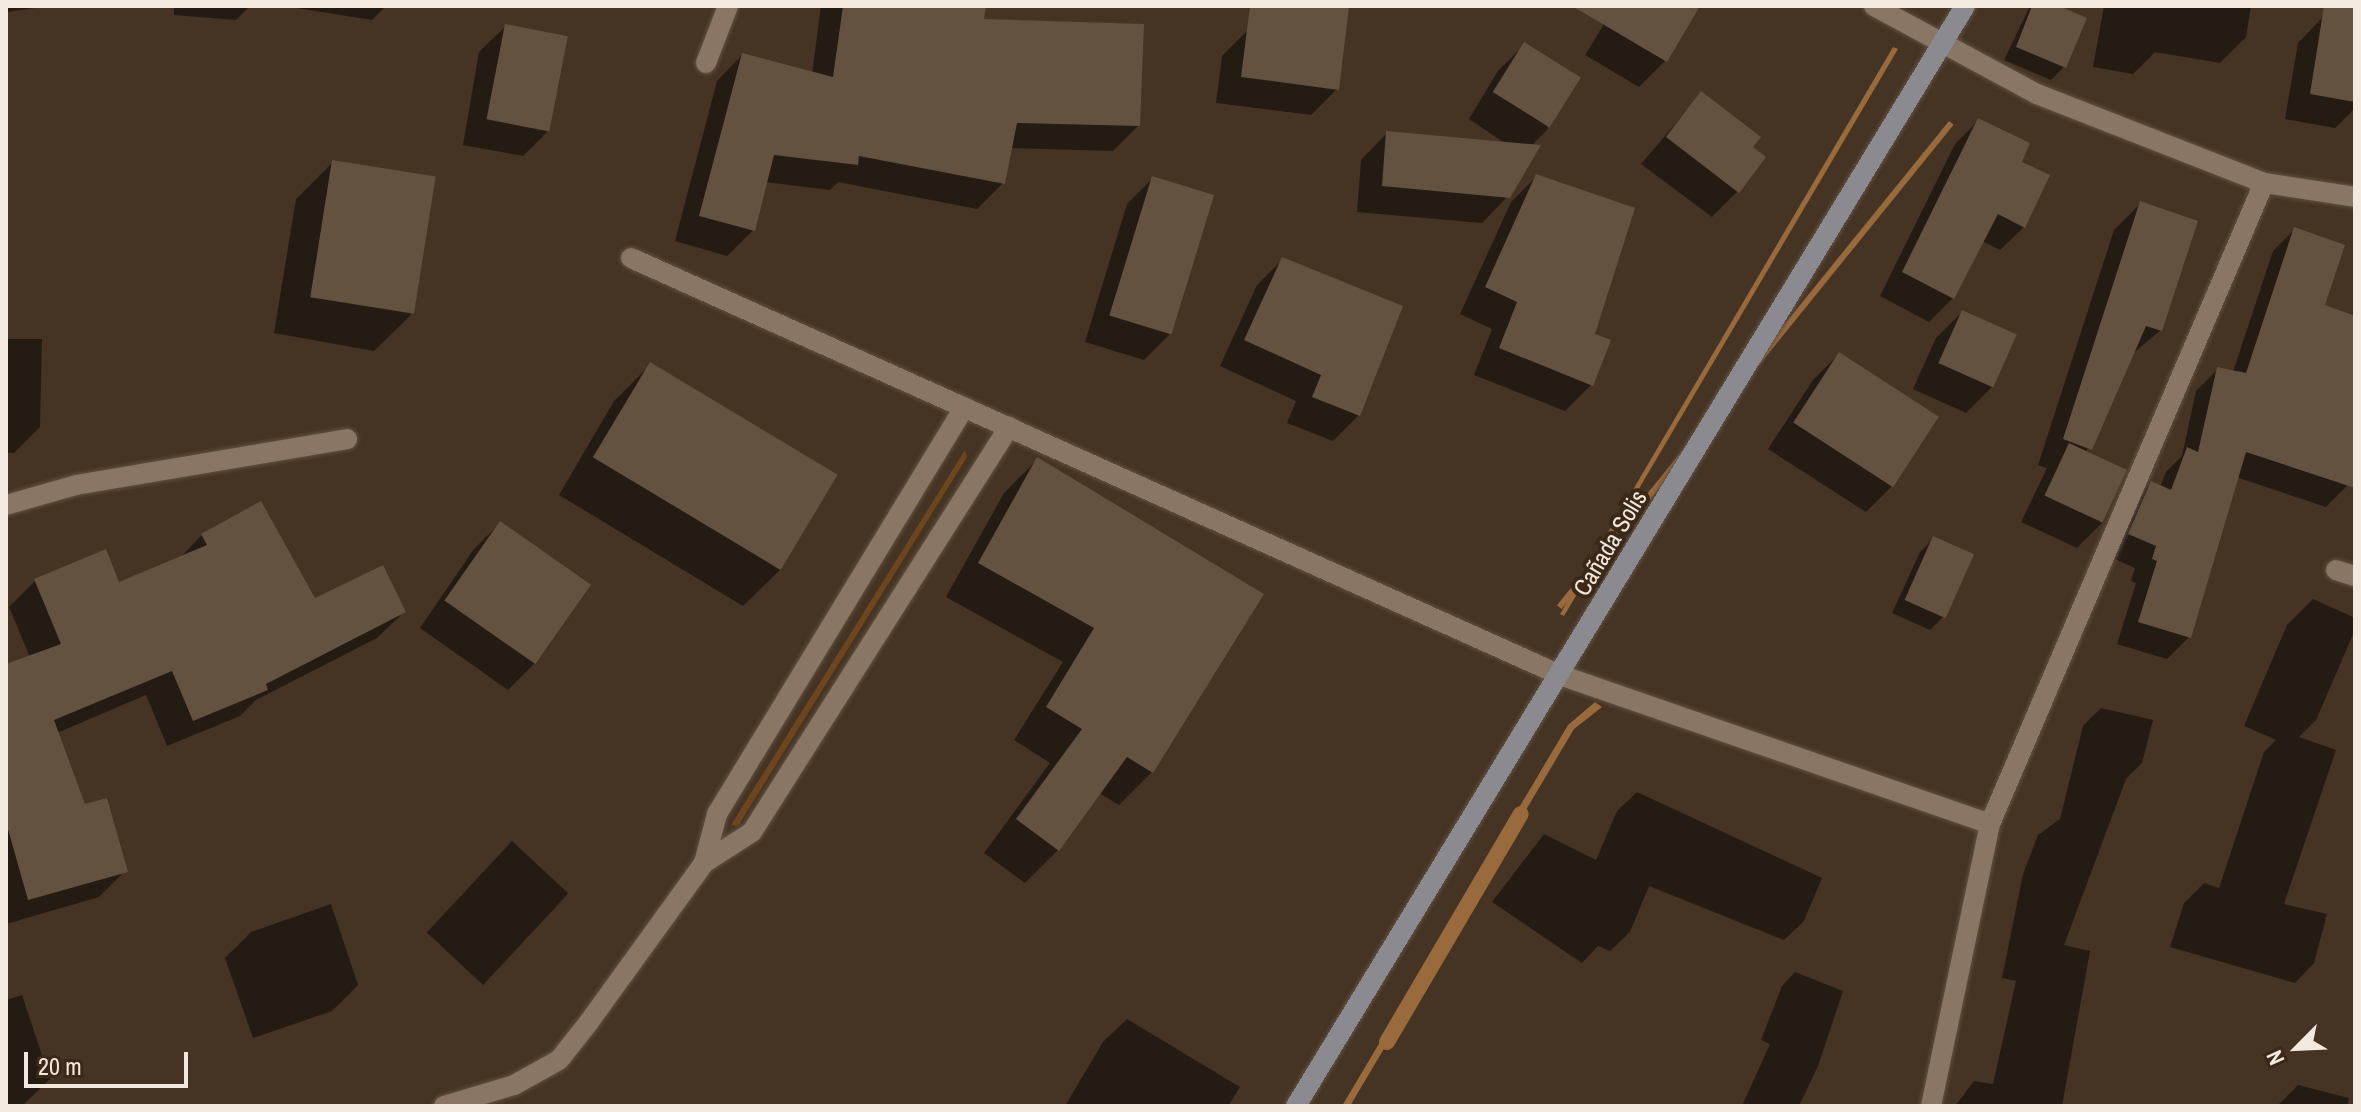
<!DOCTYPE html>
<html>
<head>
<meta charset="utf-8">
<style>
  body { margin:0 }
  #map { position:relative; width:2361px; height:1112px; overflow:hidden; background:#453323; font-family:"Archivo Narrow",sans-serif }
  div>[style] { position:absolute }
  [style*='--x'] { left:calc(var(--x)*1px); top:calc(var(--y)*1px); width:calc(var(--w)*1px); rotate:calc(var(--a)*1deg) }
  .green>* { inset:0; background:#6e461e }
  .water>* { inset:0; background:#996a3b; transform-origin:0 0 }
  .shadow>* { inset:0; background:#0007; transform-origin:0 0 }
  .stream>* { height:16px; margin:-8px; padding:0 8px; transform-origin:8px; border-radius:8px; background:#996a3b }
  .building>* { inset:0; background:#645240; transform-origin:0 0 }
  .roads { filter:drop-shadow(0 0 2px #5f5142) drop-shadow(0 0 2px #5f5142) }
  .lane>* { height:20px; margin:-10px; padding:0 10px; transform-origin:10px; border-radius:10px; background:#8a7664 }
  .street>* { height:20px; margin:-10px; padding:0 10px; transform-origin:10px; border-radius:10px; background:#8a7664 }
  .secondary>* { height:20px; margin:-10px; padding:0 10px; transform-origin:10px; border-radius:10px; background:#8c8a91 }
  span { translate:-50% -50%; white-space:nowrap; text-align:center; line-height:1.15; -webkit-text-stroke:8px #3a2919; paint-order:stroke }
  .street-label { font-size:24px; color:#f4e9df }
  .frame { position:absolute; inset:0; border:8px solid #f4e9df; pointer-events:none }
  .north { position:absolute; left:2257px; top:1008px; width:80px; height:80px; -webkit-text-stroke:6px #3a2919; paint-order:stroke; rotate:246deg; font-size:22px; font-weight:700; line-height:32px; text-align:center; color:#f4e9df }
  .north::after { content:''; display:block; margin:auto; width:28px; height:36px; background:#f4e9df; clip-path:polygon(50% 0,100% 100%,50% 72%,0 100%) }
  .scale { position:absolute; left:24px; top:1052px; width:164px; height:36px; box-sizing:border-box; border:4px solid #f4e9df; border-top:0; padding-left:10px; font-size:24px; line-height:28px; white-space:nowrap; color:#f4e9df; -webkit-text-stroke:6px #3a2919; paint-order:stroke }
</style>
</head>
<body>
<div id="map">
  <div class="green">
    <i style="clip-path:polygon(965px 450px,967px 457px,738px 826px,731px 825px)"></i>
  </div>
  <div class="water">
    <i style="clip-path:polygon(1893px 47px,1898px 49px,1564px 616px,1560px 614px)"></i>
    <i style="left:1949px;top:121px;width:6px;height:623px;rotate:39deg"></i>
    <i style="clip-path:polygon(1595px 702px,1602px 707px,1574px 729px,1350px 1106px,1342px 1106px,1568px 725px)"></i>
  </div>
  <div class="shadow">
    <i style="clip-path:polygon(6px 6px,49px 6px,6px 12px)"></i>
    <i style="clip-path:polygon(174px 6px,250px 6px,236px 20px,174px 15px)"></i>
    <i style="clip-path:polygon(284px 6px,386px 6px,372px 20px)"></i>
    <i style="clip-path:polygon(821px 6px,984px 6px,982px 20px,1138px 126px,1113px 151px,1010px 148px,1003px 183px,977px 209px,838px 182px,830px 190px,765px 182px,753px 230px,727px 256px,675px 241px,717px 81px,742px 55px,812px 74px)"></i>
    <i style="clip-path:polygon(1615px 6px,1698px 6px,1665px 61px,1639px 87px,1585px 55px)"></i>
    <i style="clip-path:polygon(2030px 6px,2054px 6px,2064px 67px,2051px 80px,2004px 60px)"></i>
    <i style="clip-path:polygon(2104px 6px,2251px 6px,2246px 37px,2220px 63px,2155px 52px,2133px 74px,2093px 67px)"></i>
    <i style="clip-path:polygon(2324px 16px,2355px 22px,2355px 108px,2335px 128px,2285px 119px,2298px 43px)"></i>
    <i style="clip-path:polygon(506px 26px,549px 130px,523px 156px,463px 145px,479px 52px)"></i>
    <i style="clip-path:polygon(1248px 30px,1337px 89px,1311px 115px,1216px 103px,1222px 56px)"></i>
    <i style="clip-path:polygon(1524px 45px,1548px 129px,1531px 146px,1508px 196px,1482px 223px,1357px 212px,1361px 160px,1387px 133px,1506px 144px,1469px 119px,1498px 71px)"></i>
    <i style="clip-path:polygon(1701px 94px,1751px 147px,1738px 191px,1712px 217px,1641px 164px)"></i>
    <i style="clip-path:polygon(1979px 120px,2019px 163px,2024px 227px,2000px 250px,1982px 241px,1953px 298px,1929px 322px,1880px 296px,1955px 144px)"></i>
    <i style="clip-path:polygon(333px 162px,411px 315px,374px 351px,274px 333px,296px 199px)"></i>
    <i style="clip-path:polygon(1537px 176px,1592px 335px,1591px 385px,1565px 411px,1474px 375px,1492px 329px,1460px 314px,1511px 202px)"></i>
    <i style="clip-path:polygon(1153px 178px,1170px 334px,1144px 360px,1085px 342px,1127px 204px)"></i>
    <i style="clip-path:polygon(2140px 204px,2161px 330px,2131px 355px,2086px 452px,2103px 522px,2077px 548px,2021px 522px,2047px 468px,2038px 465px,2114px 230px)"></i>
    <i style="clip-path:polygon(2295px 229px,2322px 307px,2355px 318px,2355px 462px,2348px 485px,2326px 507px,2236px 477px,2189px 637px,2167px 659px,2117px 644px,2136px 583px,2131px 581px,2135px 568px,2108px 556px,2130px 505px,2151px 483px,2160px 487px,2166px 472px,2182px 456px,2196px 391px,2218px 369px,2233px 372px,2273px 251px)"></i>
    <i style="clip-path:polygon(1283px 259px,1359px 415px,1333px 441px,1287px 423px,1296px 401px,1220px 366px,1257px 285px)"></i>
    <i style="clip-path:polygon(1962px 312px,1992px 387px,1966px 413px,1913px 389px,1936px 338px)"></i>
    <i style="clip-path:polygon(6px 339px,42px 339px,40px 427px,14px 453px,6px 453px)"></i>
    <i style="clip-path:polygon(1839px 354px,1892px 486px,1866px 512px,1768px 449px,1813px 380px)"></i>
    <i style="clip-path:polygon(651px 364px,780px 570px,743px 606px,559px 495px,614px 401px)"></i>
    <i style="clip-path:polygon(1037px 460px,1152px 772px,1119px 805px,1099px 793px,1058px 850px,1025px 883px,984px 853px,1050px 763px,1014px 740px,1063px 662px,946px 597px,1004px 493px)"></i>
    <i style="clip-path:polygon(500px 523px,534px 664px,508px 690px,420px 628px,474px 549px)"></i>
    <i style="clip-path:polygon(202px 535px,314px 601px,404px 612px,377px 638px,256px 700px,240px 716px,167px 746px,146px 695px,57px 733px,84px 807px,125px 871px,99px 897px,6px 924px,6px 666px,30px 657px,9px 607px,35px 581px,118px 584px,179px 559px)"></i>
    <i style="clip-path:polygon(1933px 539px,1943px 617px,1930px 630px,1892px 613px,1920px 552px)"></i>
    <i style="clip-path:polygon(2313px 599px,2355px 618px,2355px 630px,2316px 720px,2299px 737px,2336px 750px,2284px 904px,2327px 914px,2314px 963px,2295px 983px,2170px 947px,2184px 903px,2204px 883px,2219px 888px,2264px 752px,2276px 740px,2244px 726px,2287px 625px)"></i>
    <i style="clip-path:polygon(2101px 708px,2153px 720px,2142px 763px,2126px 779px,2064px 945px,2090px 951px,2062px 1106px,1955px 1106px,1974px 1081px,1993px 1084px,2016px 981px,2002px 978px,2023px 874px,2038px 835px,2060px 819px,2083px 726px)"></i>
    <i style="clip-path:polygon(1637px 792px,1822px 878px,1804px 921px,1784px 940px,1649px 886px,1630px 932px,1610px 951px,1598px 946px,1582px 963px,1492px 902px,1544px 834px,1596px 860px,1617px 811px)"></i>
    <i style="left:512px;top:841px;width:77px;height:125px;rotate:43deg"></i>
    <i style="clip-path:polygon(331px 904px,358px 985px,332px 1011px,253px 1038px,225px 958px,251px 932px)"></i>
    <i style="clip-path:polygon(1795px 972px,1843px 991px,1818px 1066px,1799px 1106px,1742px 1106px,1770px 1044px,1761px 1040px,1782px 986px)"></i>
    <i style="clip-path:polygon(22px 995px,50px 1079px,23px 1105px,6px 1106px,6px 1000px)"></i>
    <i style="clip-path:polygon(1127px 1019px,1240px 1087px,1228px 1106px,1065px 1106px,1103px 1042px)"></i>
    <i style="clip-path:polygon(2298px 1085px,2349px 1098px,2347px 1106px,2277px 1106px)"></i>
  </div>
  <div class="stream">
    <i style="--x:1387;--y:1042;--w:264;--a:-59.6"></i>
  </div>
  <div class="building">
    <i style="clip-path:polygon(843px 6px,986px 6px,984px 19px,1144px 24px,1140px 126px,1017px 123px,1005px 184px,859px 156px,858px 165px,774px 155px,755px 231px,699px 216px,742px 53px,833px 77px)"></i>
    <i style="clip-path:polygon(1250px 6px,1349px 6px,1339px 90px,1241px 77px)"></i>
    <i style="clip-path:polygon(1572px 6px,1700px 6px,1667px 62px)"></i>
    <i style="clip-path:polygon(2032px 6px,2059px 6px,2087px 18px,2066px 68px,2016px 47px)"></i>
    <i style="clip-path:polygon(2324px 6px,2355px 6px,2355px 102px,2310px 94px)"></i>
    <i style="left:505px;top:24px;width:64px;height:97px;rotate:11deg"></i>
    <i style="left:1524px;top:42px;width:67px;height:59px;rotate:32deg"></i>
    <i style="clip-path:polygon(1701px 91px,1761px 137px,1753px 147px,1766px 157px,1739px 193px,1666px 137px)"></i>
    <i style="clip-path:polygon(1978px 118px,2030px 143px,2022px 162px,2050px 175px,2025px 228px,1998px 214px,1954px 299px,1902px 272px)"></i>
    <i style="clip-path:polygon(1386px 131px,1541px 145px,1510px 198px,1382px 186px)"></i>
    <i style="left:332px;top:160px;width:105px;height:139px;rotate:9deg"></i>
    <i style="clip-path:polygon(1536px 174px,1635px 208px,1595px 334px,1611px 340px,1593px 386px,1499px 348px,1517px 302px,1485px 287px)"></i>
    <i style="left:1152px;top:176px;width:65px;height:146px;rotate:17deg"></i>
    <i style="clip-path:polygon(2140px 201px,2198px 221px,2162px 331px,2146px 326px,2092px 450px,2063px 439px)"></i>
    <i style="clip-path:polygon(2294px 227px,2345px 245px,2325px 305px,2355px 316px,2355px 488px,2246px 452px,2191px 638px,2138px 622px,2157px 561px,2152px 559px,2156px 546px,2128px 534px,2151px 481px,2171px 490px,2187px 447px,2198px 452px,2217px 367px,2246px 373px)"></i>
    <i style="clip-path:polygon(1282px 257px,1403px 306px,1360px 416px,1312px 397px,1321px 375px,1244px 340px)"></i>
    <i style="left:1962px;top:310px;width:60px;height:58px;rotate:24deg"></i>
    <i style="left:1839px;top:352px;width:119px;height:84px;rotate:33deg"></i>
    <i style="left:650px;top:362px;width:219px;height:111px;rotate:31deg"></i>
    <i style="left:2069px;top:443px;width:64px;height:58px;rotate:25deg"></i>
    <i style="clip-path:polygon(1037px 457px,1264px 594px,1153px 773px,1127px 757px,1059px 851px,1016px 819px,1082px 729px,1046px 707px,1094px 628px,978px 563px)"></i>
    <i style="clip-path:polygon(261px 501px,315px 598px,383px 565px,406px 612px,266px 684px,268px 690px,193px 721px,172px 671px,54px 720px,85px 804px,107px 798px,128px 872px,28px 900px,6px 822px,6px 664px,61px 644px,34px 579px,106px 549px,119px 582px,207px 545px,201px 534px)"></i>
    <i style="left:500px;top:521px;width:111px;height:97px;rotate:35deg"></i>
    <i style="left:1933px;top:536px;width:45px;height:70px;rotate:24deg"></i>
  </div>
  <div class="roads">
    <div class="lane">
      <i style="--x:706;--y:63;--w:61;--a:-68.9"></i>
      <i style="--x:6;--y:505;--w:73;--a:-15.9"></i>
      <i style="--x:76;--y:485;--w:275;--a:-9.6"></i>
    </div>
    <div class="street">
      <i style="--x:1874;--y:6;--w:185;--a:28.4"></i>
      <i style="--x:2037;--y:94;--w:244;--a:21.4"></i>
      <i style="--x:2264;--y:183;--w:92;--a:8.7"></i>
      <i style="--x:631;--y:258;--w:1018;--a:24.17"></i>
      <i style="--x:1560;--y:675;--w:455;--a:19.1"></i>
      <i style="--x:2336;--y:570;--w:20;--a:18"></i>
      <i style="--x:704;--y:863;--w:57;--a:-32.9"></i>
      <i style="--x:752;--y:832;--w:480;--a:-57.6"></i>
      <i style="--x:444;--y:1106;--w:73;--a:-16.7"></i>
      <i style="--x:514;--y:1085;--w:51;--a:-29.1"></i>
      <i style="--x:559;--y:1060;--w:48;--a:-51.7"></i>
      <i style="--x:589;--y:1022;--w:196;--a:-54.1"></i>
      <i style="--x:704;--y:863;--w:51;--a:-75.1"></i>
      <i style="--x:717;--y:814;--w:476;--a:-58.7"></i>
      <i style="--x:1931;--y:1106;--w:288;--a:-78.2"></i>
      <i style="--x:1990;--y:824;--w:697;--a:-66.86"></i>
    </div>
    <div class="secondary">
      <i style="--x:1296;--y:1106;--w:1287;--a:-58.69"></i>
    </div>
  </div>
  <div class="street-label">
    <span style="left:1610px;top:543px;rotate:-59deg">Cañada Solis</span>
  </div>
  <div class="frame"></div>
  <div class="north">N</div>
  <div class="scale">20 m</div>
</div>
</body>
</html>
